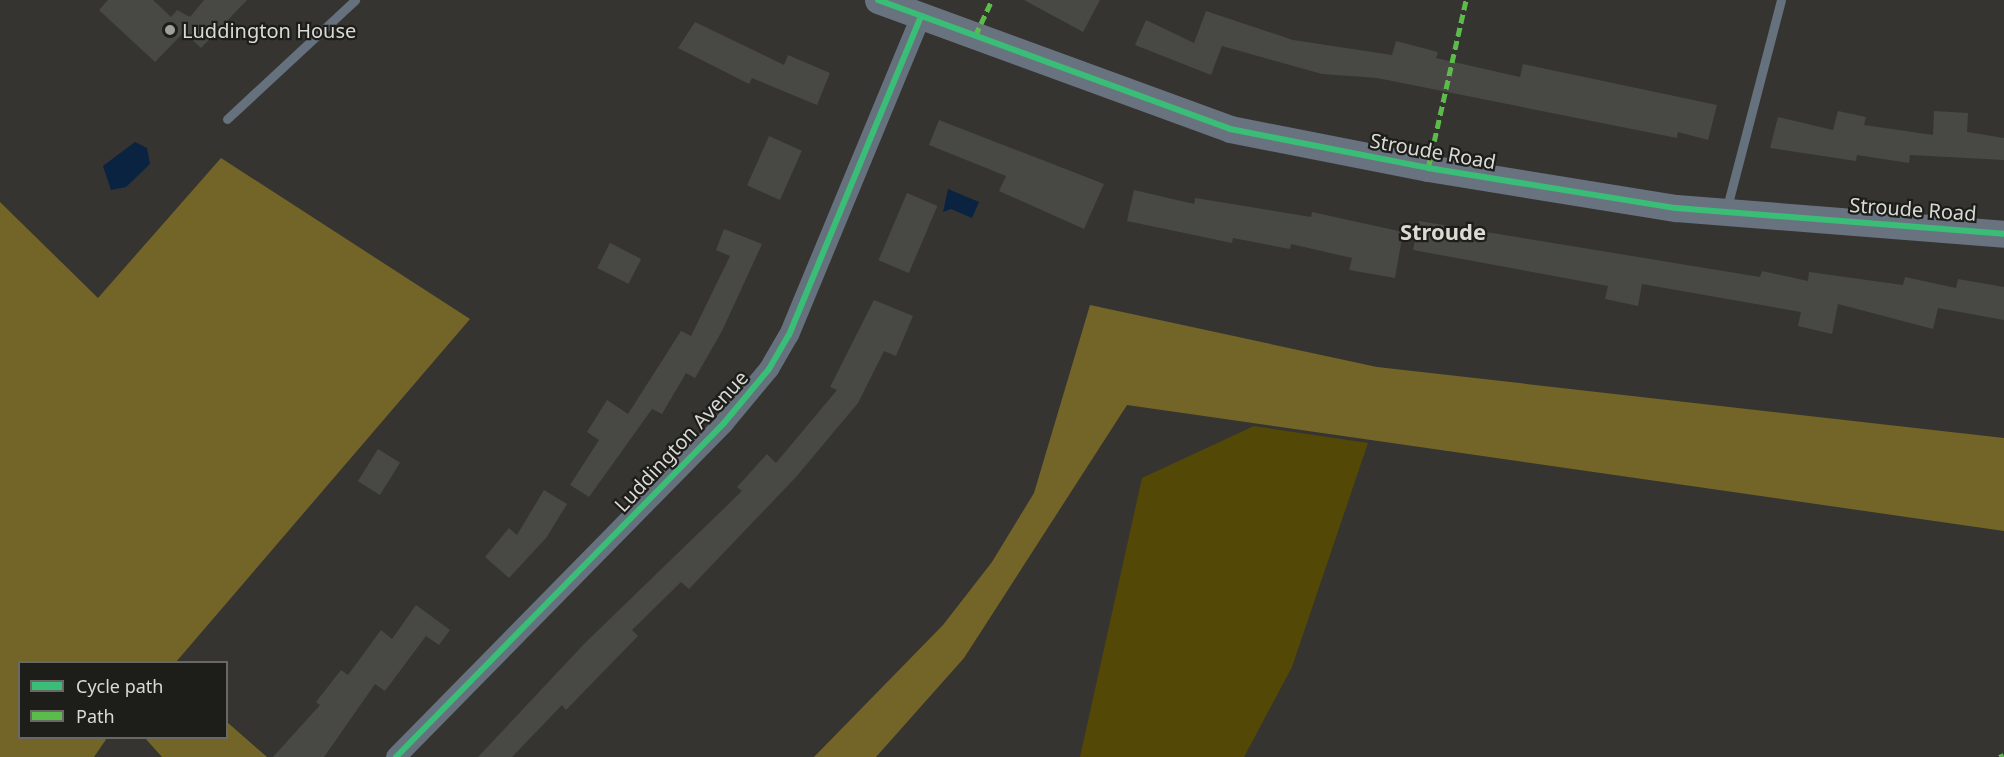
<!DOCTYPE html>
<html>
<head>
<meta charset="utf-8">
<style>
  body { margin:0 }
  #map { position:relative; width:2004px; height:757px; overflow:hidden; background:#363431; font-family:"Noto Sans",sans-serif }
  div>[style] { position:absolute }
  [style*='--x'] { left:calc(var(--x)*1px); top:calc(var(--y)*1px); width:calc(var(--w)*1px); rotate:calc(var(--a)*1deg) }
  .green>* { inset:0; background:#544807 }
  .forest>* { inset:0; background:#736527 }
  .water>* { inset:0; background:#0a2340 }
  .building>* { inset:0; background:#484845; transform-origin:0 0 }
  .lane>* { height:9px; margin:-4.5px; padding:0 4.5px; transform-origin:4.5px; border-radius:4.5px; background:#66717e }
  .street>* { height:20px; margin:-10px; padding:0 10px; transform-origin:10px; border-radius:10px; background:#66717e }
  .secondary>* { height:27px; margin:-13.5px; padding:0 13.5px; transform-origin:13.5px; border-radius:13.5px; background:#69737f }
  .quiet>* { height:4.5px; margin-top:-2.25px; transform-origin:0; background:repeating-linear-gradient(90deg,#5cbc4b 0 9px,transparent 0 13.5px) }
  .cycleway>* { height:6px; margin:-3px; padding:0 3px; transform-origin:3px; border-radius:3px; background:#3abd76 }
  .dots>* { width:16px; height:16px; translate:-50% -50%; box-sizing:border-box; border:3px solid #1d1d1a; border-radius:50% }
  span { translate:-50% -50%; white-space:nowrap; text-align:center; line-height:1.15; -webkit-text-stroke:4.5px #1d1d1a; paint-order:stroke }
  .poi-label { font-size:20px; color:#d9d9d5 }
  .left { translate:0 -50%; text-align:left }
  .street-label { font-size:20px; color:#d9d9d5 }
  .quarter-label { font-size:22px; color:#dbdad3; font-weight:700 }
  .legend { position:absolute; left:18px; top:661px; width:210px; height:78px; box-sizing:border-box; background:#1d1d1a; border:2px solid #686865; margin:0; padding:8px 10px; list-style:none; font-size:18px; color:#d9d9d5 }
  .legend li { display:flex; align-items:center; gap:12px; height:30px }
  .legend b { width:30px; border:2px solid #686865 }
</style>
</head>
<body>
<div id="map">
  <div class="green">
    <i style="clip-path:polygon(1254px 426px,1368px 443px,1292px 667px,1244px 757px,1080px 757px,1142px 478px)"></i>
  </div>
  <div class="forest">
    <i style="clip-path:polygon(221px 158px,470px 319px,176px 662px,20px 662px,20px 738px,107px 738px,94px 757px,0 757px,0 202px,98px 298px)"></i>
    <i style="clip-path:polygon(1090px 305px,1377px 367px,2004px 438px,2004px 531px,1127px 405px,964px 658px,876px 757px,814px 757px,943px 625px,992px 562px,1034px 493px)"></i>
    <i style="clip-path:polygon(227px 722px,267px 757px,162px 757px,145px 738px,226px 738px)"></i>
  </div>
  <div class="water">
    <i style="clip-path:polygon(135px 142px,147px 148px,150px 164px,126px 187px,111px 190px,103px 166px)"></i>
    <i style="clip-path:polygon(948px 189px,979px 202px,972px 218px,951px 209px,943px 212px)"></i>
  </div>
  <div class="building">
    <i style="clip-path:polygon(108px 0,153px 0,171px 17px,177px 10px,190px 17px,204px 0,247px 0,201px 48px,184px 32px,155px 62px,99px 10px)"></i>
    <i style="clip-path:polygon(1024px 0,1100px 0,1083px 32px)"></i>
    <i style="clip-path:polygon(1206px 11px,1293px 40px,1392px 55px,1396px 41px,1438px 52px,1436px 58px,1520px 77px,1523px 64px,1717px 105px,1708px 140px,1678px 132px,1677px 138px,1377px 78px,1322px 74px,1222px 46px,1211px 75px,1135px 45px,1146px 20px,1194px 43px)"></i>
    <i style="clip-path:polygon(695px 22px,784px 65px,788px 55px,830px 73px,817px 105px,752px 78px,749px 84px,678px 48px)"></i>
    <i style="clip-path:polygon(1838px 111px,1866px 117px,1864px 125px,1933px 135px,1934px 111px,1968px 113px,1967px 132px,2004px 138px,2004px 160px,1910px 155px,1909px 163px,1857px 155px,1856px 161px,1770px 148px,1778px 117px,1833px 130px)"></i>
    <i style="clip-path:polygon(939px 120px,1104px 184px,1084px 229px,999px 191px,1006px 176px,929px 145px)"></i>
    <i style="left:769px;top:136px;width:36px;height:54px;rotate:24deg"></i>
    <i style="clip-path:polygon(1134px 190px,1194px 204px,1195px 198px,1311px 217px,1312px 212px,1403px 232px,1395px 278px,1349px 270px,1352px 258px,1291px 244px,1290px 249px,1233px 238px,1232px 243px,1127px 221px)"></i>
    <i style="left:907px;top:193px;width:33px;height:73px;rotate:23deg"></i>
    <i style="clip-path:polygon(1419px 221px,1760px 277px,1762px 271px,1808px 281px,1809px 272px,1903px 285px,1905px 277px,1956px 288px,1958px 279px,2004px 287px,2004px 320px,1938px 308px,1933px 329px,1838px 304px,1832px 334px,1798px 326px,1801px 312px,1642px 284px,1638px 306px,1605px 299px,1608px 286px,1413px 250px)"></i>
    <i style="clip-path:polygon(724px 229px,762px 244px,722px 331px,695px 378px,686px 373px,662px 414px,652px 409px,589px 497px,570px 485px,599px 440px,587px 432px,607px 400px,628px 414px,681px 331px,691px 336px,730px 256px,716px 250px)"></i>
    <i style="left:610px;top:243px;width:35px;height:28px;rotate:27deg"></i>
    <i style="clip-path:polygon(874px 300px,913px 316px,896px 356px,884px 351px,858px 403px,796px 477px,689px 589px,681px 582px,632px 630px,638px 636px,566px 710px,562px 705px,512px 757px,478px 757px,585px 643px,742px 491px,737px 487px,767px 454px,776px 463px,837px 390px,830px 387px)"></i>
    <i style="left:378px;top:449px;width:26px;height:38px;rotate:32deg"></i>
    <i style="clip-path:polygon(544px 490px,567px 504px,546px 538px,509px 578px,485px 557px,509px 528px,517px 535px)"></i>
    <i style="clip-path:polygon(416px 605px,450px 630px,439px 645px,426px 636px,385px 691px,375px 684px,324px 757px,273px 757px,320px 705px,316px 702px,341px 670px,348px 675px,381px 630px,392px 639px)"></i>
  </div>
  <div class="lane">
    <i style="--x:227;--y:119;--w:175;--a:-42.9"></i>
    <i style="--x:1726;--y:211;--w:218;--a:-75.4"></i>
  </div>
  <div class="street">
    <i style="--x:396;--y:757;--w:468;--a:-45.5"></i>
    <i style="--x:724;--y:423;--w:70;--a:-50.2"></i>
    <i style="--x:769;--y:369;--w:39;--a:-60"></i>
    <i style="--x:789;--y:335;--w:345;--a:-67.5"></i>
  </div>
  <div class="secondary">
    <i style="--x:878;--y:0;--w:375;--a:20.1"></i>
    <i style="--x:1230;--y:129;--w:202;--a:11.1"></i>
    <i style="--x:1428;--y:168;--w:251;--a:9.2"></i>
    <i style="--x:1676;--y:208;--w:329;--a:4.5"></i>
  </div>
  <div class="quiet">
    <i style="--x:975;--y:36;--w:40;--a:-65"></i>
    <i style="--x:1428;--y:168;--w:172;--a:-77.3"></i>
    <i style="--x:1999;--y:757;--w:5;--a:-22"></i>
  </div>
  <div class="cycleway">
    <i style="--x:878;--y:0;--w:375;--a:20.1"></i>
    <i style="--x:1230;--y:129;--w:202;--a:11.1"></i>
    <i style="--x:1428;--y:168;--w:251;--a:9.2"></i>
    <i style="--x:1676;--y:208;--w:329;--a:4.5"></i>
    <i style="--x:396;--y:757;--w:468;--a:-45.5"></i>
    <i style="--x:724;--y:423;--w:70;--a:-50.2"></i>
    <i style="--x:769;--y:369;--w:39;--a:-60"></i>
    <i style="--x:789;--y:335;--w:345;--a:-67.5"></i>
  </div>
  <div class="dots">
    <i style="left:170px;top:30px;background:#a09f9c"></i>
  </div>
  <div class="poi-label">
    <span class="left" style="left:182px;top:30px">Luddington House</span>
  </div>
  <div class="street-label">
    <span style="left:1433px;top:151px;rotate:10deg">Stroude Road</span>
    <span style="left:1913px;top:209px;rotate:4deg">Stroude Road</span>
    <span style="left:681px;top:441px;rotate:-47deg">Luddington Avenue</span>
  </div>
  <div class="quarter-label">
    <span style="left:1443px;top:232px">Stroude</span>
  </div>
  <ul class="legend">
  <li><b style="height:8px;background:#3abd76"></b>Cycle path</li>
  <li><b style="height:8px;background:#5cbc4b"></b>Path</li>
  </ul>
</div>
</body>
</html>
